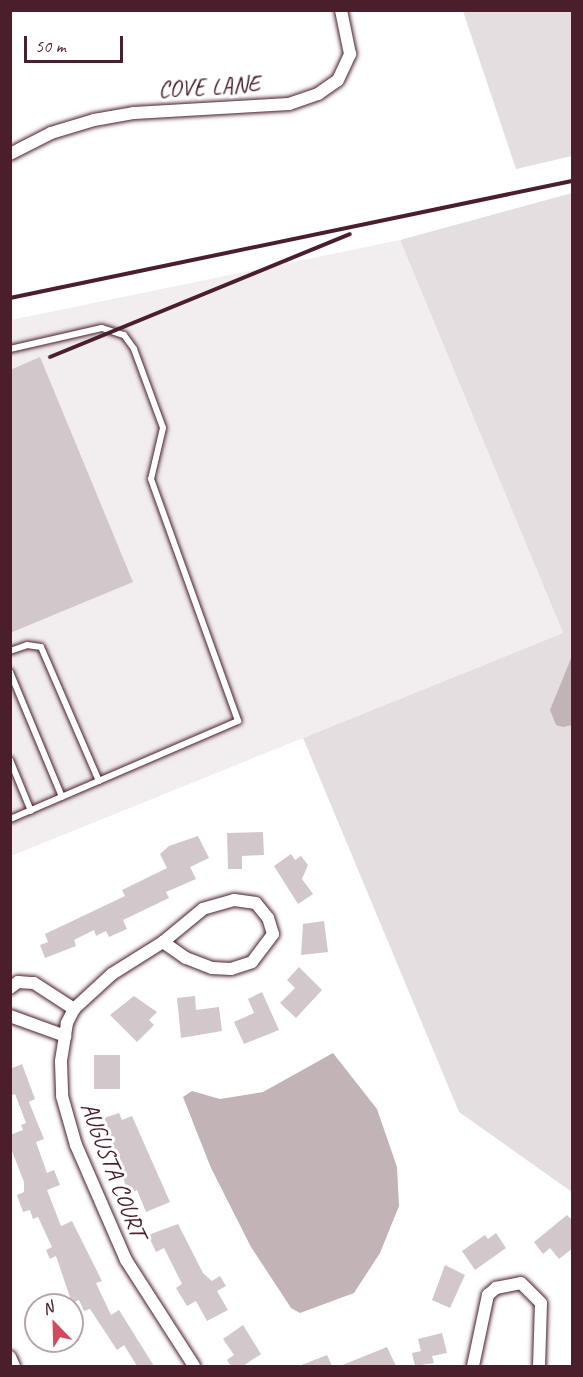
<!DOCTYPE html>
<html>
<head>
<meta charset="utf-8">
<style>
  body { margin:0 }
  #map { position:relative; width:583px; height:1377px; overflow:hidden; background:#fff; font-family:Caveat,sans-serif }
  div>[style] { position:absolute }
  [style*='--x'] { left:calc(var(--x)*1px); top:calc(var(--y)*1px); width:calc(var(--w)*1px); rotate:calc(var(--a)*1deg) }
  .built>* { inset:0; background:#f2eeef }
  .green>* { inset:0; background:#e5dee0 }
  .water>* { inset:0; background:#c1b3b6 }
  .building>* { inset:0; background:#d2c7cb; transform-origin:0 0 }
  .roads { filter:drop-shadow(0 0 2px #4a1f2b) drop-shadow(0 0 2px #4a1f2b) }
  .service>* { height:6px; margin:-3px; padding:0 3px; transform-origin:3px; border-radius:3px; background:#fff }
  .minor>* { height:12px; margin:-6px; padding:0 6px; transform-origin:6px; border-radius:6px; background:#fff }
  .rail>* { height:4px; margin:-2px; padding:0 2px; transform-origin:2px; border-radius:2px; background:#4a1f2b }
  span { translate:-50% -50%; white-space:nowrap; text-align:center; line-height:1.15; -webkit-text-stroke:6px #fff; paint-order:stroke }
  .street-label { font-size:24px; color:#4a1f2b }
  .frame { position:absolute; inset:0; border:12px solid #4a1f2b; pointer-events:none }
  .north { position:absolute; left:24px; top:1293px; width:60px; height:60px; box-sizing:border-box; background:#fff; border:2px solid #b7a5aa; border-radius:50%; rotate:337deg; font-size:16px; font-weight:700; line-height:24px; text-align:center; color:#4a1f2b }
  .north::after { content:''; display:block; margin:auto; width:21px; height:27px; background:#d1495b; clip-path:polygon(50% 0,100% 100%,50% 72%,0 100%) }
  .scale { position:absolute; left:24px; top:36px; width:99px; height:27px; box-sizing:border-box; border:3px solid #4a1f2b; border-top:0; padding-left:8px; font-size:18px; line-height:21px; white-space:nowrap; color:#4a1f2b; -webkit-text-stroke:4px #fff; paint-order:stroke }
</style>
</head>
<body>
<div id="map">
  <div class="built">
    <i style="clip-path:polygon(400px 240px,563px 633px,11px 856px,11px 320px)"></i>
  </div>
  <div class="green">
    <i style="clip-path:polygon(463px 11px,572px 11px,572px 156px,516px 169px)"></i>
    <i style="clip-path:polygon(572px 193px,572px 1192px,459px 1112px,303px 738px,563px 633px,400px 240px)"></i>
  </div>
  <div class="water">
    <i style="clip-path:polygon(572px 656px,572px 725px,563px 727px,556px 725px,550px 710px)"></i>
    <i style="clip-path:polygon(333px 1053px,377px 1109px,397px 1167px,399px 1206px,380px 1253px,354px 1293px,300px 1313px,291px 1308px,251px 1247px,211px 1168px,183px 1097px,192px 1091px,220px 1099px,263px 1092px)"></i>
  </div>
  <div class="building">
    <i style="clip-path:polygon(40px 357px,133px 582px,10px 633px,10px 370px)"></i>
    <i style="clip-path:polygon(263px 832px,264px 855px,242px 856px,242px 869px,228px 869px,227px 833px)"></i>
    <i style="clip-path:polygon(198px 836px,209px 858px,190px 867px,196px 879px,166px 892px,169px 898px,123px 920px,127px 929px,109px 937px,106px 931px,96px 936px,94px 930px,74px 940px,76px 946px,45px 958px,40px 945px,48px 942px,45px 934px,125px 896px,122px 890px,167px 868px,160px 854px,169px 846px)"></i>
    <i style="clip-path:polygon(291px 854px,295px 860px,301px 856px,308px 865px,302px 879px,313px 894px,298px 904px,274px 866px)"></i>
    <i style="clip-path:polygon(324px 921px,328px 952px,301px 955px,303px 924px)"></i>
    <i style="clip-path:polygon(299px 967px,322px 990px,296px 1018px,280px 1003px,295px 988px,287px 980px)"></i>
    <i style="clip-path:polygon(262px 992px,279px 1030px,244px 1044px,234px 1022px,254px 1013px,248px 999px)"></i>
    <i style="clip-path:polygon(134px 996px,157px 1012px,149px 1020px,154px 1025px,137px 1042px,110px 1015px)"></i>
    <i style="clip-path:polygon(195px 996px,196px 1010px,219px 1007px,222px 1031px,181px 1038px,177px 998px)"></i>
    <i style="left:94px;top:1055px;width:26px;height:34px"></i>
    <i style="clip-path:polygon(22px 1064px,35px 1099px,29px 1102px,44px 1139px,36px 1142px,47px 1173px,54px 1170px,60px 1185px,47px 1190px,61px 1226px,72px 1221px,102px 1281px,96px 1283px,111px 1315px,119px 1310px,154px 1366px,137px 1366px,124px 1345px,117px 1350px,90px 1309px,84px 1311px,79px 1300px,72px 1303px,56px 1256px,50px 1259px,46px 1250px,52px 1247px,38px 1217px,33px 1219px,30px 1210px,23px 1212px,17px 1195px,24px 1192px,24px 1182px,10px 1146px,10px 1135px,23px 1130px,21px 1125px,26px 1123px,15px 1094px,10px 1096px,10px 1069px)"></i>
    <i style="clip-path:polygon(119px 1113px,122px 1120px,132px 1116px,170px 1202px,146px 1212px,137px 1190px,128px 1194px,115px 1150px,112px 1151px,106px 1137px,111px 1136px,104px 1118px)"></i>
    <i style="clip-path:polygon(567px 1215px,573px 1221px,573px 1248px,559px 1259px,550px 1248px,543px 1254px,534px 1242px)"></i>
    <i style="clip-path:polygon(178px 1224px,203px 1273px,212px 1281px,220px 1276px,226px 1286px,217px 1291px,228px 1310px,207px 1321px,196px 1301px,187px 1306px,176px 1288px,182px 1284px,164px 1248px,156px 1252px,148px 1235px)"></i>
    <i style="clip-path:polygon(496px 1233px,506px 1248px,475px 1270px,462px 1251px,485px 1235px,488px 1239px)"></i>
    <i style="clip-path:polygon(445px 1265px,465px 1275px,450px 1308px,432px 1300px)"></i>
    <i style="clip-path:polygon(243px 1325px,261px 1354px,243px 1366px,231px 1366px,227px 1360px,234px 1355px,223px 1339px)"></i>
    <i style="clip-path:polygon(442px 1333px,447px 1353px,432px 1356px,434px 1363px,415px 1366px,412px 1353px,421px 1351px,418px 1339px)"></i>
    <i style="clip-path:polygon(387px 1347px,396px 1366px,340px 1366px)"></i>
    <i style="clip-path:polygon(327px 1355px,332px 1366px,299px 1366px)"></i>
  </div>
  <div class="roads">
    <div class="service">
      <i style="--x:10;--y:349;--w:94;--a:-12.9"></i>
      <i style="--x:102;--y:328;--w:23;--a:18"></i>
      <i style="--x:124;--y:335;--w:17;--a:54"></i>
      <i style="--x:134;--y:349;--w:84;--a:69.8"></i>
      <i style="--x:163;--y:428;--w:52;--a:103.2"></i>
      <i style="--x:151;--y:479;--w:257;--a:70.2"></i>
      <i style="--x:238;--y:721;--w:248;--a:156.7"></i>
      <i style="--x:10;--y:651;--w:18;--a:-19"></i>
      <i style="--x:27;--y:645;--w:14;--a:8"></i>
      <i style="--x:41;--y:647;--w:146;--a:66.6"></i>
      <i style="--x:10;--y:672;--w:135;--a:67.4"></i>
      <i style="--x:10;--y:760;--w:55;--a:67.6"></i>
    </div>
    <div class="minor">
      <i style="--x:10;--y:154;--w:46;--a:-27.1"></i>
      <i style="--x:51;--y:133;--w:45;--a:-16.8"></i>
      <i style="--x:94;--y:120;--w:41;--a:-9.9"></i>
      <i style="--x:134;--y:113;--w:155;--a:-3.3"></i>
      <i style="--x:289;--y:104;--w:31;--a:-19"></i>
      <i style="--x:318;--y:94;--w:24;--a:-35"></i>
      <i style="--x:338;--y:80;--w:29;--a:-65"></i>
      <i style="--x:350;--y:54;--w:45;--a:-101.6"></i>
      <i style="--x:163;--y:942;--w:28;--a:35"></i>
      <i style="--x:186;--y:958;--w:28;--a:21"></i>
      <i style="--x:212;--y:968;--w:19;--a:3"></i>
      <i style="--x:231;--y:969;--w:22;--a:-18"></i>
      <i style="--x:252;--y:962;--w:35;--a:-53"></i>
      <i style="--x:273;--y:934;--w:17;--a:-107"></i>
      <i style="--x:268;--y:918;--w:19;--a:-129"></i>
      <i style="--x:256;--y:903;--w:22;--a:-172"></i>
      <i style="--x:234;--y:900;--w:32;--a:164"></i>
      <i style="--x:203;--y:909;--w:52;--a:140.5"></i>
      <i style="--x:163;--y:942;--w:60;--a:147.9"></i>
      <i style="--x:112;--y:974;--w:52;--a:137.4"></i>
      <i style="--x:74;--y:1009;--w:16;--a:117"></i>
      <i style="--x:67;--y:1023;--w:39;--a:99"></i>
      <i style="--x:61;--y:1062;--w:34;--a:88"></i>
      <i style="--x:62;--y:1096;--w:51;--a:74.1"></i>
      <i style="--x:76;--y:1145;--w:125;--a:66.5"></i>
      <i style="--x:126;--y:1260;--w:126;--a:57.3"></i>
      <i style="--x:10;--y:988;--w:10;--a:-37"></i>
      <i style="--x:18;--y:982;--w:16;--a:4"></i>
      <i style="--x:34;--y:983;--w:48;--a:33"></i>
      <i style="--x:10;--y:1016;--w:59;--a:20"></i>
      <i style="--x:10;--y:1357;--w:10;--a:66"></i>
      <i style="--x:473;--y:1366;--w:73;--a:-78.1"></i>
      <i style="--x:488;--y:1295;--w:11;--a:-41"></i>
      <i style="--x:496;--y:1288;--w:25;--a:-11"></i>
      <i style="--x:521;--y:1283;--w:28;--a:45"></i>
      <i style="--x:541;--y:1303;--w:63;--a:91.8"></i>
    </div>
  </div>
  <div class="rail">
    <i style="--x:10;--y:298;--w:574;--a:-11.76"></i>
    <i style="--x:50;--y:357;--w:324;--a:-22.3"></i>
  </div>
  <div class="street-label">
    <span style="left:209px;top:87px;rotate:-3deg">COVE LANE</span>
    <span style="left:113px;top:1170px;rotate:69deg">AUGUSTA COURT</span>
  </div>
  <div class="frame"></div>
  <div class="north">N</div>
  <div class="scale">50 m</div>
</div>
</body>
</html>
